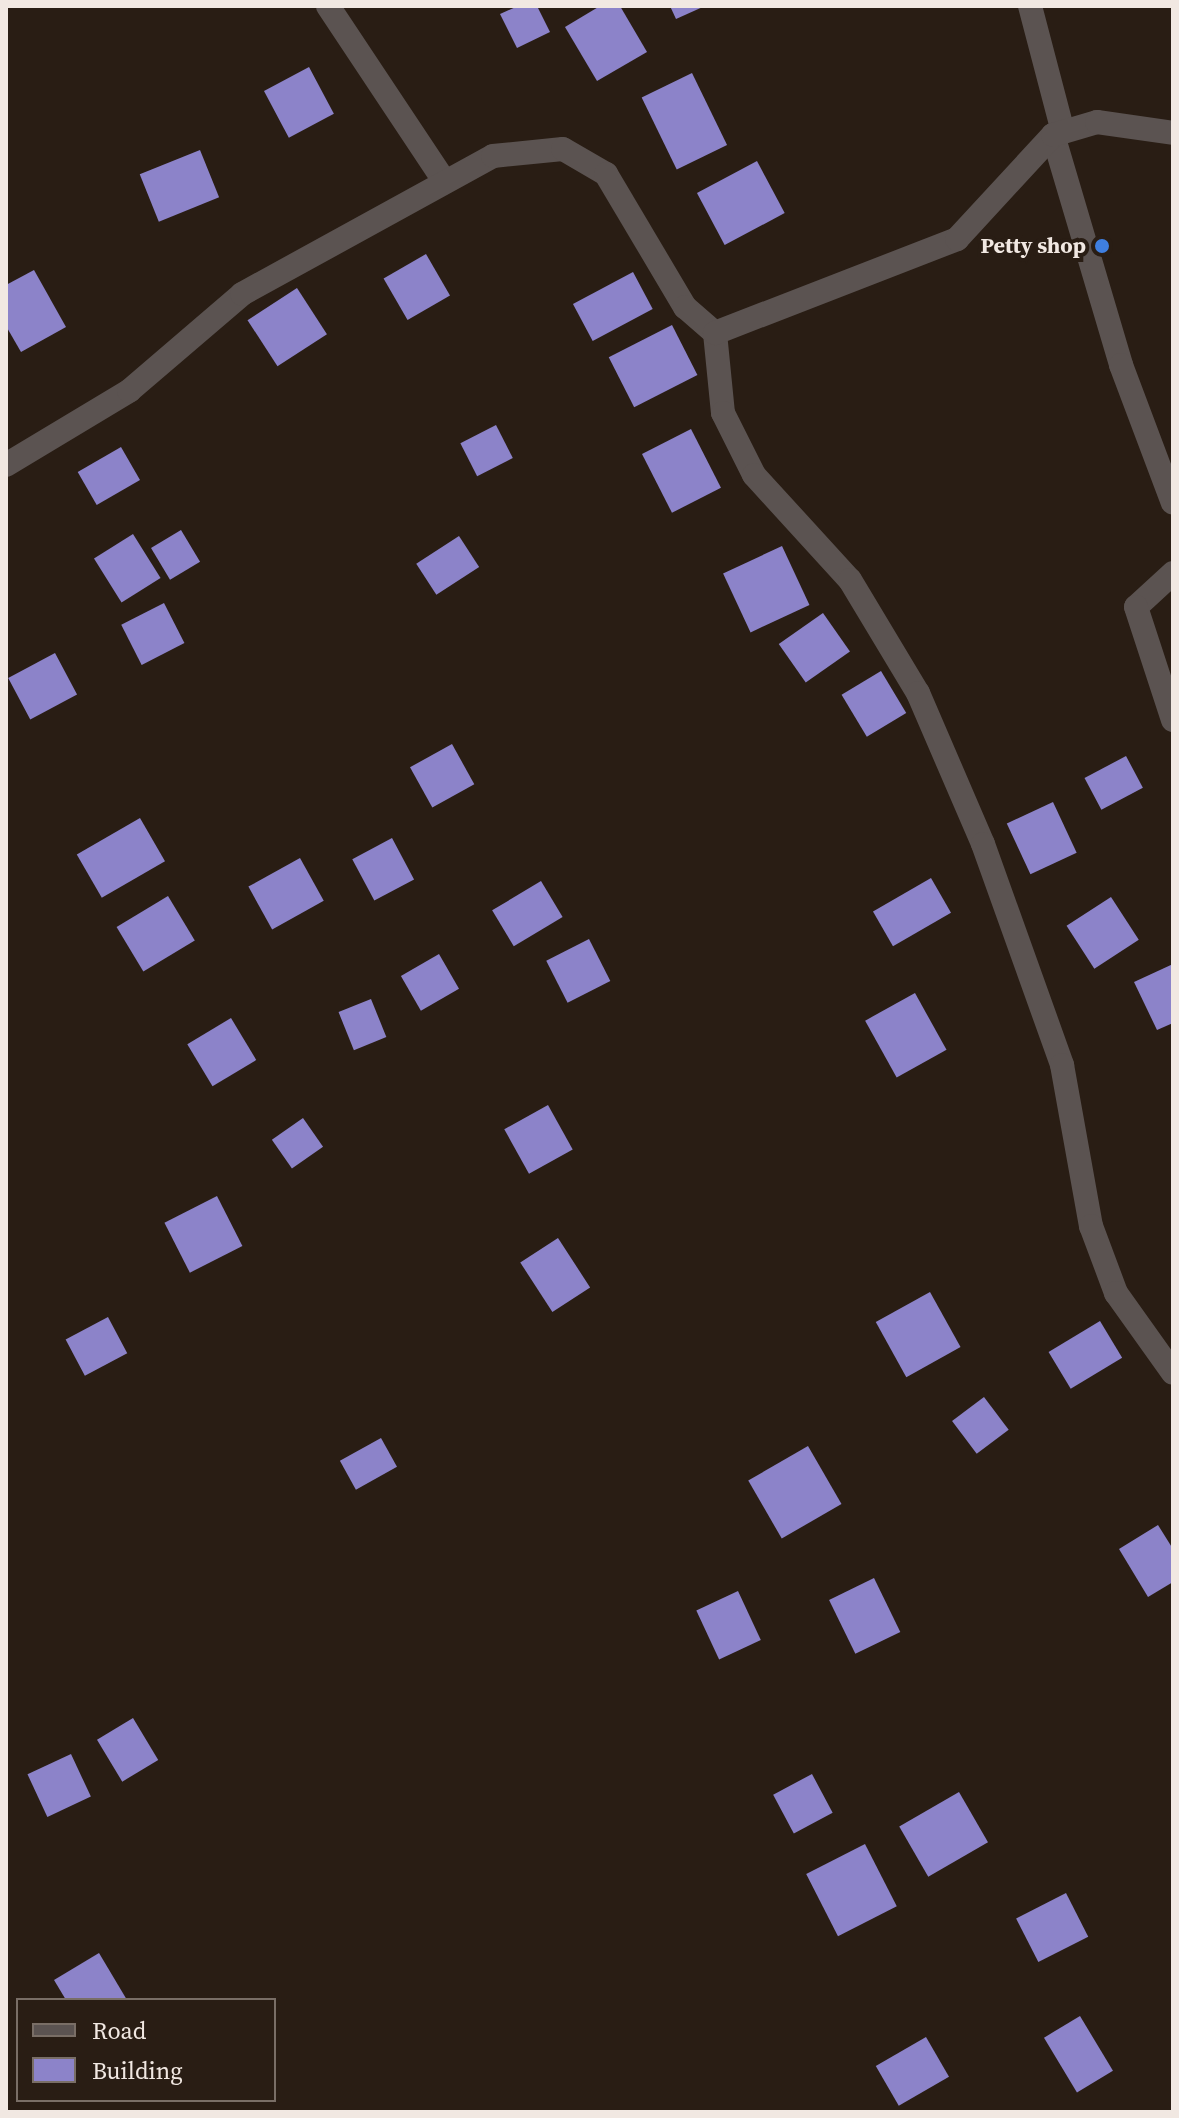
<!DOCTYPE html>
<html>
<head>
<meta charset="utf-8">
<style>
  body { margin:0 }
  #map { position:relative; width:1179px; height:2118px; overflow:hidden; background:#291d14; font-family:"Source Serif 4",serif }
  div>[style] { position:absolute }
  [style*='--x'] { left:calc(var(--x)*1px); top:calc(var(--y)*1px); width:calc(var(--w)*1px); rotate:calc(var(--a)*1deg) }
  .building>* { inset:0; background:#8c83c9; transform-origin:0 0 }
  .minor>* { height:24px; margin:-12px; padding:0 12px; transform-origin:12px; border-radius:12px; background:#5b5351 }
  .dots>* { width:22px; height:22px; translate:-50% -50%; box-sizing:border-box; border:4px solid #291d14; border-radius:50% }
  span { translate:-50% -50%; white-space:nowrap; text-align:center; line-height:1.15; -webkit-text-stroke:8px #291d14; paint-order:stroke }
  .poi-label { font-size:22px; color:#f1e8e2; font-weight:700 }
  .right { translate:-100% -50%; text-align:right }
  .frame { position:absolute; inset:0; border:8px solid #f1e8e2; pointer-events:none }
  .legend { position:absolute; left:16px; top:1998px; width:260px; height:104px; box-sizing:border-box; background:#291d14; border:2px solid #796e66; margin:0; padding:10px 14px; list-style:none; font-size:24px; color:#f1e8e2 }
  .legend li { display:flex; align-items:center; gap:16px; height:40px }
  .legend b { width:40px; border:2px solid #796e66 }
</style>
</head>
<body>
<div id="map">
  <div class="building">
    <i style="clip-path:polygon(518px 6px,537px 6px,550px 32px,517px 48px,500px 14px)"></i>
    <i style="clip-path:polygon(600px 6px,620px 6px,647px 52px,597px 81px,565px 27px)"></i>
    <i style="clip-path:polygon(670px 6px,705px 6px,676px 19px)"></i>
    <i style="left:309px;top:67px;width:53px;height:51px;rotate:62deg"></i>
    <i style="left:692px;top:73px;width:80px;height:56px;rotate:64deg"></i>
    <i style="left:200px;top:150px;width:51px;height:65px;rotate:68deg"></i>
    <i style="left:757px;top:161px;width:59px;height:68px;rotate:62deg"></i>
    <i style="left:426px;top:254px;width:48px;height:49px;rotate:60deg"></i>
    <i style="clip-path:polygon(34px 270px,66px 327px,21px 352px,6px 326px,6px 285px)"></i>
    <i style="left:633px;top:272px;width:42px;height:68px;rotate:62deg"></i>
    <i style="left:297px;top:288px;width:55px;height:59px;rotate:57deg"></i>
    <i style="left:672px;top:325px;width:56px;height:71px;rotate:63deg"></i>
    <i style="left:496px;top:425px;width:37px;height:40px;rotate:63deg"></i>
    <i style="left:691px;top:429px;width:66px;height:55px;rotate:63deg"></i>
    <i style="left:121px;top:447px;width:38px;height:50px;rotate:60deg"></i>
    <i style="left:181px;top:530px;width:37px;height:35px;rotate:59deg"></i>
    <i style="left:133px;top:534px;width:52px;height:46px;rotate:58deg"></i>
    <i style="left:459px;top:536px;width:37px;height:51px;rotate:57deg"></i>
    <i style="left:782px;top:546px;width:65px;height:65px;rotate:65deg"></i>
    <i style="left:164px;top:603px;width:45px;height:48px;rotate:63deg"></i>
    <i style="left:823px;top:613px;width:47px;height:54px;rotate:55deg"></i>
    <i style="left:55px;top:653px;width:47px;height:53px;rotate:62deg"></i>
    <i style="left:881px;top:671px;width:49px;height:46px;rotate:59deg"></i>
    <i style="left:452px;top:744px;width:46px;height:48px;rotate:61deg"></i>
    <i style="left:1126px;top:756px;width:36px;height:47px;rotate:62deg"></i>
    <i style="left:1053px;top:802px;width:56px;height:51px;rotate:65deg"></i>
    <i style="left:140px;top:818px;width:50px;height:73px;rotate:60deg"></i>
    <i style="left:392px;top:838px;width:47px;height:45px;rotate:62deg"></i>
    <i style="left:300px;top:858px;width:49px;height:59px;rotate:61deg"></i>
    <i style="left:931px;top:878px;width:40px;height:67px;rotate:60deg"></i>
    <i style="left:541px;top:881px;width:42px;height:57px;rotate:59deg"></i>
    <i style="left:168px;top:896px;width:52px;height:60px;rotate:59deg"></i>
    <i style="left:1111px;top:897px;width:51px;height:53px;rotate:57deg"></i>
    <i style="left:589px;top:939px;width:47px;height:48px;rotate:63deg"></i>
    <i style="left:439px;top:954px;width:40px;height:44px;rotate:60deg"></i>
    <i style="clip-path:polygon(1173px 964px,1173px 1023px,1157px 1030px,1134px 982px)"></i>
    <i style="left:915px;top:993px;width:65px;height:57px;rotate:61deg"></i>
    <i style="left:371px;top:999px;width:41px;height:35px;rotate:68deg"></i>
    <i style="left:231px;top:1018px;width:49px;height:51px;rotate:59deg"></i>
    <i style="left:548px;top:1105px;width:51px;height:50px;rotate:61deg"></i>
    <i style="left:303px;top:1118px;width:35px;height:38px;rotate:55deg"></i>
    <i style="left:217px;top:1196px;width:56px;height:59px;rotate:63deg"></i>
    <i style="left:558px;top:1238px;width:59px;height:45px;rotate:57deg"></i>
    <i style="left:930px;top:1292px;width:63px;height:62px;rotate:61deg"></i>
    <i style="left:108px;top:1317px;width:41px;height:48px;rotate:62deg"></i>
    <i style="left:1100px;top:1321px;width:43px;height:60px;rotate:59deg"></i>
    <i style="left:984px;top:1397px;width:41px;height:40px;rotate:53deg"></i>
    <i style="left:381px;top:1438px;width:33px;height:47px;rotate:61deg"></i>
    <i style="left:808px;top:1446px;width:67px;height:69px;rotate:60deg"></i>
    <i style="clip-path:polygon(1158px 1525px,1173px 1549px,1173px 1582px,1148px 1597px,1119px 1549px)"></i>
    <i style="left:874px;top:1578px;width:60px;height:50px;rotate:64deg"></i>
    <i style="left:738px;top:1591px;width:54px;height:46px;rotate:65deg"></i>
    <i style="left:133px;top:1718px;width:49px;height:42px;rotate:59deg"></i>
    <i style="left:71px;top:1754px;width:47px;height:48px;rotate:65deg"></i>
    <i style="left:812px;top:1774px;width:44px;height:44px;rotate:62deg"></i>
    <i style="left:959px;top:1792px;width:58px;height:69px;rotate:60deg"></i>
    <i style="left:865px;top:1844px;width:70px;height:66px;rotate:63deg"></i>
    <i style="left:1066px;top:1893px;width:49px;height:56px;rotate:63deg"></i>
    <i style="clip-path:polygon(99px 1953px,127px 2000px,66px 2000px,54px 1980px)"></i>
    <i style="left:1080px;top:2016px;width:64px;height:42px;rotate:59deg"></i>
    <i style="left:926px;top:2037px;width:46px;height:58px;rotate:60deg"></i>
  </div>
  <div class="minor">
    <i style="--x:328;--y:6;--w:211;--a:56.4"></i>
    <i style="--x:1030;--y:6;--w:130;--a:75.3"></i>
    <i style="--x:1053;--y:135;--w:240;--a:73.5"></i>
    <i style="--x:1121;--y:365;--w:147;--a:69.4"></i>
    <i style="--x:715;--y:333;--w:80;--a:84.3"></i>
    <i style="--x:723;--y:413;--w:69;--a:63.4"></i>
    <i style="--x:754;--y:475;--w:142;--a:47.6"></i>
    <i style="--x:850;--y:580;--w:132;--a:59"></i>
    <i style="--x:918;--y:693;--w:164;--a:66.7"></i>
    <i style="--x:983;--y:844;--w:235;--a:70.3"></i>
    <i style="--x:1062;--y:1065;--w:164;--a:79.8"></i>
    <i style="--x:1091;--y:1226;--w:72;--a:69.5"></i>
    <i style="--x:1116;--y:1293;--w:98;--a:54.5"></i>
    <i style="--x:6;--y:465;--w:144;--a:-31"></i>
    <i style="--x:129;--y:391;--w:149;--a:-40.6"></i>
    <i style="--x:242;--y:294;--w:286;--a:-28.8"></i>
    <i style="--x:493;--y:156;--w:70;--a:-5.7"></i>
    <i style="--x:563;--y:149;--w:50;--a:30.2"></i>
    <i style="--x:606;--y:174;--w:155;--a:59.3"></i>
    <i style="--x:685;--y:307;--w:40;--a:41"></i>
    <i style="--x:715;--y:333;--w:260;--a:-21.2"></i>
    <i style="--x:957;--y:239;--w:142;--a:-47.3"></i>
    <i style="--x:1053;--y:135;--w:46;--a:-16.5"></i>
    <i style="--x:1097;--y:122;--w:77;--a:8.2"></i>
    <i style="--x:1173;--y:573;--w:50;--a:137.4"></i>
    <i style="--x:1136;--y:607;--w:119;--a:71.9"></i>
  </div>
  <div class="dots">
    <i style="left:1102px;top:246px;background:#3f7fe0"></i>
  </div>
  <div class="poi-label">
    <span class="right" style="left:1086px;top:246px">Petty shop</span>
  </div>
  <div class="frame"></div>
  <ul class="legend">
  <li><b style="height:10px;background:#5b5351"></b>Road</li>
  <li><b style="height:22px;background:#8c83c9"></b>Building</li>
  </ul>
</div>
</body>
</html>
